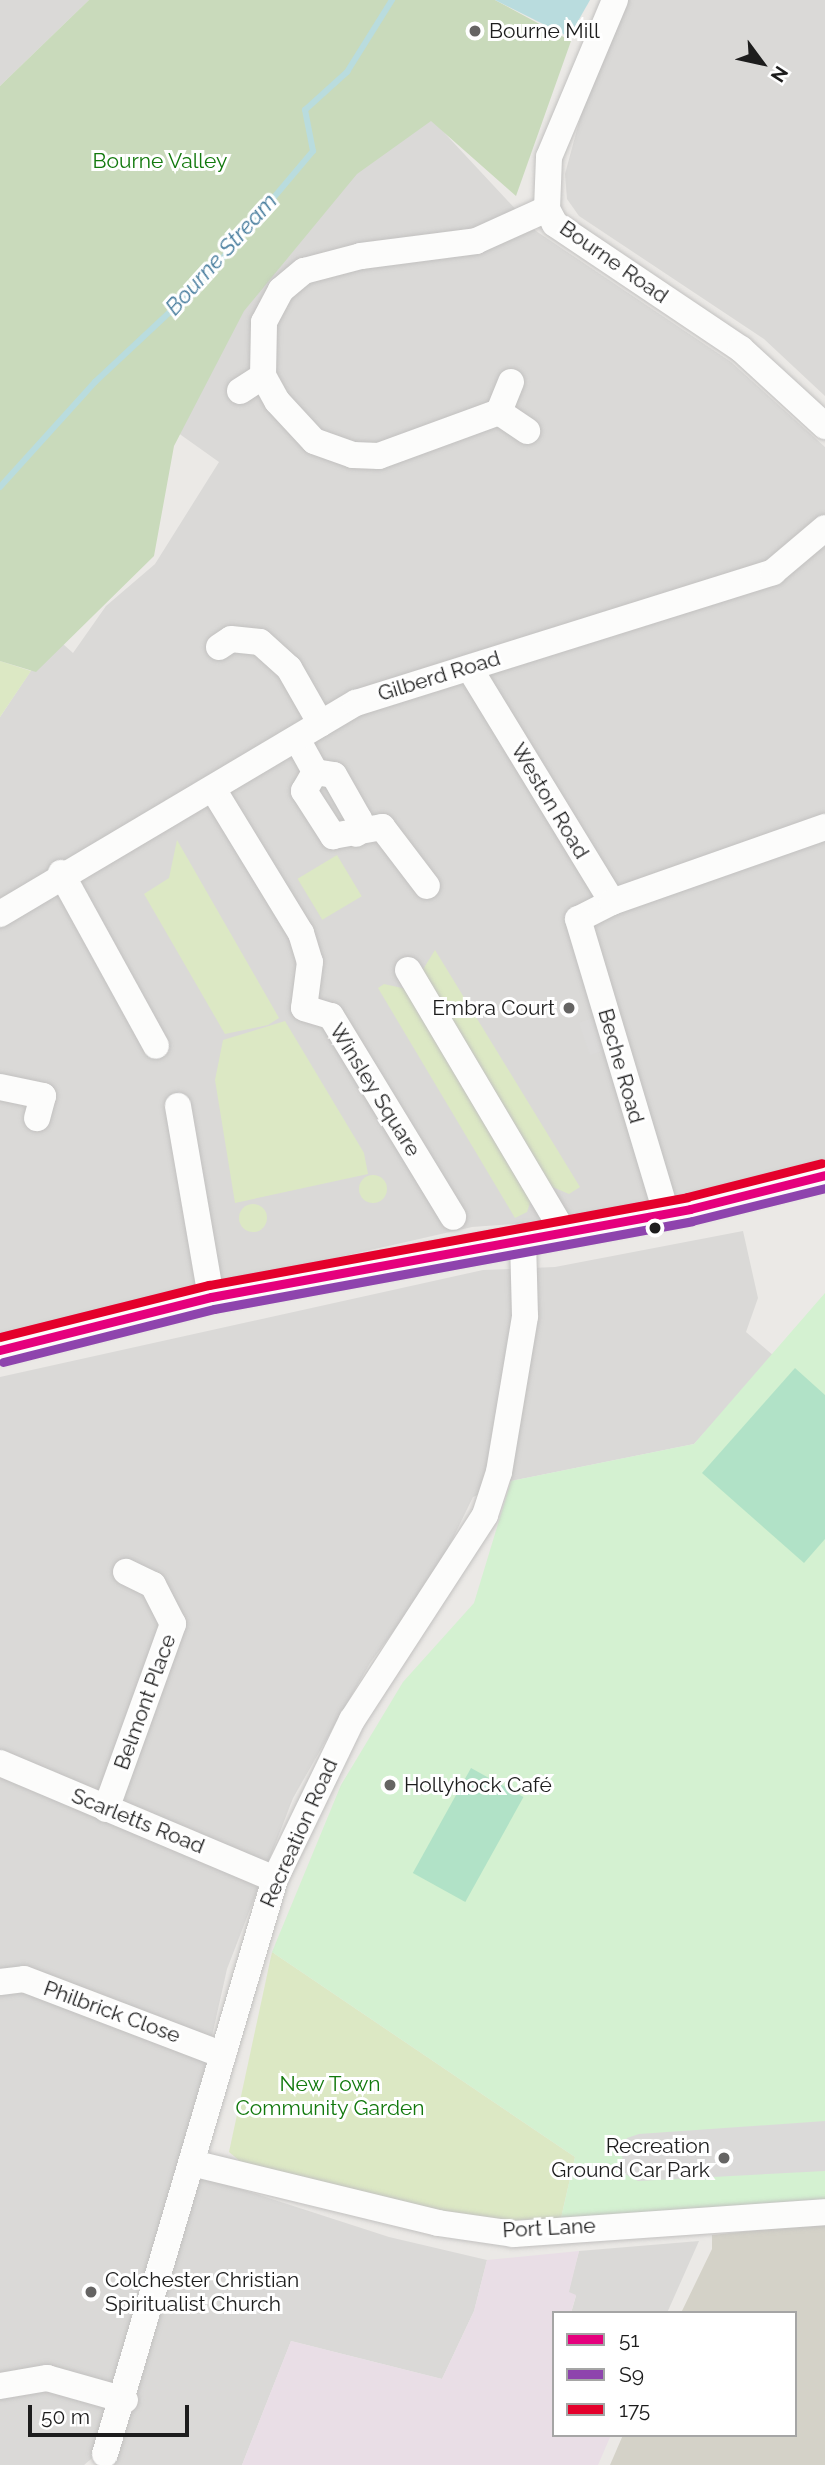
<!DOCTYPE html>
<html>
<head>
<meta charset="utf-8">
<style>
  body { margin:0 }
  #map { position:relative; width:825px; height:2465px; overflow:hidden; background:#ebe9e6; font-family:Raleway,sans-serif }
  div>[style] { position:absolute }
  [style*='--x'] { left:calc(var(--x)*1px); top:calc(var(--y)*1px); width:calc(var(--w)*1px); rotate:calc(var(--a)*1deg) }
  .residential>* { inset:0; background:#dad9d7 }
  .industrial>* { inset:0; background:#e9dee6 }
  .construction>* { inset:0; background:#d4d2c8 }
  .grass>* { inset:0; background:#dce8c4; transform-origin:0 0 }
  .round { border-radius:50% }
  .forest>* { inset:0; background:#c9dabb }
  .park>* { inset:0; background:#d4f1d1 }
  .pitch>* { inset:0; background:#b1e2c7; transform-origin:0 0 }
  .parking>* { inset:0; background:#dbdad9; transform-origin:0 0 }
  .water>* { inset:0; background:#b9dcde }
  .stream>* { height:6px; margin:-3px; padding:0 3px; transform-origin:3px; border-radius:3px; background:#b9dcde }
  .roads { filter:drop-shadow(0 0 2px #c2c1c0) drop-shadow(0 0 2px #c2c1c0) }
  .minor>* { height:26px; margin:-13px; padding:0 13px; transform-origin:13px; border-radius:13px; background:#fcfcfb }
  .bus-1>* { height:9px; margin:-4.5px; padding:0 4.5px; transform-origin:4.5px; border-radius:4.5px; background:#e5007d }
  .bus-2>* { height:9px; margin:-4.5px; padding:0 4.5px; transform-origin:4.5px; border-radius:4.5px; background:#8e44ad }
  .bus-3>* { height:9px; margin:-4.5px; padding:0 4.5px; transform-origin:4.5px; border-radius:4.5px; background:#e4002b }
  .dots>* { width:19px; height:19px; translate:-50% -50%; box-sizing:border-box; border:4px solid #fff; border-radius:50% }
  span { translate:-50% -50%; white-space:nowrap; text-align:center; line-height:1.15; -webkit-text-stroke:6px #fff; paint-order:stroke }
  .poi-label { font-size:21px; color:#1d1d1d }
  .left { translate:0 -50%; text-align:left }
  .right { translate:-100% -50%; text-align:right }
  .park-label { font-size:21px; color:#12790d }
  .street-label { font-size:21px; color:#1d1d1d }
  .water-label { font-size:23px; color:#457b9c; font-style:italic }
  .legend { position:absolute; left:552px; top:2311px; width:245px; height:126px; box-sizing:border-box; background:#fff; border:2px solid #a5a5a5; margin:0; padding:9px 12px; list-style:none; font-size:21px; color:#1d1d1d }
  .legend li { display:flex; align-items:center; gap:14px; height:35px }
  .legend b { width:35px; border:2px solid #a5a5a5 }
  .north { position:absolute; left:727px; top:28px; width:70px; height:70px; -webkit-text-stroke:5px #fff; paint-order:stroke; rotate:123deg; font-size:19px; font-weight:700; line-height:28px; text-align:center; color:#1d1d1d }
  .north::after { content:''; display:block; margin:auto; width:24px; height:32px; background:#1d1d1d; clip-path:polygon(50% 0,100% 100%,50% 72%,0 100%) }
  .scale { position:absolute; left:28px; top:2405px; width:161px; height:32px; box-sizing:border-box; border:4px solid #1d1d1d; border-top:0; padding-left:9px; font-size:21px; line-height:24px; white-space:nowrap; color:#1d1d1d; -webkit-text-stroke:5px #fff; paint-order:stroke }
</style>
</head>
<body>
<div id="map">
  <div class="residential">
    <i style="clip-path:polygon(0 0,89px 0,0 86px)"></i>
    <i style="clip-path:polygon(628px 0,825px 0,825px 396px,764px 339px,579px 216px,567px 199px,565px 174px,582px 111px)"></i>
    <i style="clip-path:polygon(411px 97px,536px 231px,731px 362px,825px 447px,825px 1161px,716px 1189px,541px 1222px,472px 1227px,0 1334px,0 717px,54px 636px,73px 653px,106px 606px,155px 564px,219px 462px,136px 403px)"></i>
    <i style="clip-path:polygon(743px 1231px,758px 1298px,746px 1332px,774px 1356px,694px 1444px,511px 1481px,473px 1497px,435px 1575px,370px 1663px,293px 1798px,227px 1969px,182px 2170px,389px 2237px,487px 2260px,474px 2311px,442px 2379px,291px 2341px,242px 2465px,105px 2465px,97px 2454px,84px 2465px,0 2465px,0 1377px,483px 1270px,555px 1267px)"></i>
    <i style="clip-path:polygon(699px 2241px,667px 2313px,571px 2313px,576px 2296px,568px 2293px,579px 2251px)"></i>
  </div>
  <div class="industrial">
    <i style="clip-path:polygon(579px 2251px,569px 2292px,576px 2295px,571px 2313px,554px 2313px,554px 2435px,611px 2435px,598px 2465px,242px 2465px,291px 2341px,442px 2379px,474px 2311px,487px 2260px)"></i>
  </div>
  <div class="construction">
    <i style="clip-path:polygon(825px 2223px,825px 2465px,610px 2465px,623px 2435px,795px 2435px,795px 2313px,681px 2313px,712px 2249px,712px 2235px)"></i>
  </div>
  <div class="grass">
    <i style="clip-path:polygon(0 661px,31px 671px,0 717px)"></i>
    <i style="clip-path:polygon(177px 840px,279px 1018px,268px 1025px,225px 1034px,144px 894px,169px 878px)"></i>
    <i style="left:337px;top:855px;width:48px;height:46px;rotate:59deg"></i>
    <i style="clip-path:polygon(435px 950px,580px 1187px,569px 1194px,541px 1182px,422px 971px)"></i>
    <i style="clip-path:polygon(384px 984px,411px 990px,532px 1197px,527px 1212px,515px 1218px,378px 988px)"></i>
    <i style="clip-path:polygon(285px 1021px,364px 1153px,368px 1174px,235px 1203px,215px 1080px,223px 1040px)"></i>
    <i class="round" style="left:359px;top:1175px;width:28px;height:28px"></i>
    <i class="round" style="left:239px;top:1204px;width:28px;height:28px"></i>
    <i style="clip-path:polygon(272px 1952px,575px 2157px,561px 2218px,477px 2222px,241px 2162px,229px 2152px)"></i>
  </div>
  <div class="forest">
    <i style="clip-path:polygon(89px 0,495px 0,571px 41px,516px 196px,431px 121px,357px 174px,244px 311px,174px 446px,154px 556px,36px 672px,0 661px,0 86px)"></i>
  </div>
  <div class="park">
    <i style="clip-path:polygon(825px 1293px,825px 2199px,561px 2218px,575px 2157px,272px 1952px,341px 1785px,403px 1682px,474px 1603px,511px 1481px,694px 1444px)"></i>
  </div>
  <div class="pitch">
    <i style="clip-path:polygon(795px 1368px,825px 1395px,825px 1539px,804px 1563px,702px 1473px)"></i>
    <i style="left:471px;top:1768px;width:60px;height:120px;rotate:29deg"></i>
  </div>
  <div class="parking">
    <i style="left:593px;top:1018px;width:34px;height:15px;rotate:71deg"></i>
    <i style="clip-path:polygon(825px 2121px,825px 2171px,638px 2181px,623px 2173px,622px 2150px,627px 2138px,639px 2134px)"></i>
  </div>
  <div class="water">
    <i style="clip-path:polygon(495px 0,590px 0,569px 37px)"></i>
  </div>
  <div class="stream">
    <i style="--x:0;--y:487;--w:142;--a:-47.9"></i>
    <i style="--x:95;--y:382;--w:149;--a:-43.1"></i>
    <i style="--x:204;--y:280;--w:169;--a:-49.8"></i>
    <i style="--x:313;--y:151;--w:42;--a:-101"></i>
    <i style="--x:305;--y:110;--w:57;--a:-42.1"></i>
    <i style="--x:347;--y:72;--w:85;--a:-58"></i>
  </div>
  <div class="roads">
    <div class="minor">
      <i style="--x:615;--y:0;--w:170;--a:112.8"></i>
      <i style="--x:549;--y:157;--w:52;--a:92.2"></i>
      <i style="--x:547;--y:209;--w:17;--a:62"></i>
      <i style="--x:555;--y:224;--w:224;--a:33.9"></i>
      <i style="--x:741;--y:349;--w:114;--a:42.5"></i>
      <i style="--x:511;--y:382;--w:32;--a:112"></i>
      <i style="--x:499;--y:412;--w:128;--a:159.9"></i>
      <i style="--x:379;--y:456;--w:26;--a:-178"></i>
      <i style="--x:353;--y:455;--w:41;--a:-160.3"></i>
      <i style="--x:314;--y:441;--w:54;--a:-132.8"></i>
      <i style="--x:277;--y:401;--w:29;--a:-119"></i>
      <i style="--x:263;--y:376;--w:54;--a:-88.9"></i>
      <i style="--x:264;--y:322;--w:36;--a:-62"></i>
      <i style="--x:281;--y:290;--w:30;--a:-40"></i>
      <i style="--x:304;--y:271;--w:59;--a:-14.7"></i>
      <i style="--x:361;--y:256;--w:116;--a:-7.4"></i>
      <i style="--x:476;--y:241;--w:78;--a:-24.3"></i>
      <i style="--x:240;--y:391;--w:27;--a:-33"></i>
      <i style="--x:499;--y:412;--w:34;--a:34"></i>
      <i style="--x:219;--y:647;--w:14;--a:-34"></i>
      <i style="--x:231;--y:639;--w:29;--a:6"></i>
      <i style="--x:260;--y:642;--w:39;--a:42"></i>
      <i style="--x:289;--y:668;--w:64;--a:60.3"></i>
      <i style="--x:470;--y:669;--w:273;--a:58.6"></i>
      <i style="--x:612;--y:902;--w:38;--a:153"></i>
      <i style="--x:578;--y:919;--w:307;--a:73.3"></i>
      <i style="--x:297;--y:739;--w:38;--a:61"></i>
      <i style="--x:315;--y:772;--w:22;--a:120"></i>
      <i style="--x:304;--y:791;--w:54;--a:57.2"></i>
      <i style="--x:333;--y:836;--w:50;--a:-10.4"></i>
      <i style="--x:382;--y:827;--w:74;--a:52.7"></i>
      <i style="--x:315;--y:772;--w:19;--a:9"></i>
      <i style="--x:334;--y:775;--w:51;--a:60.4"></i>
      <i style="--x:359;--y:819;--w:15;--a:101"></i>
      <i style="--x:213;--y:789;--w:169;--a:58.6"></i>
      <i style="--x:301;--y:933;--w:30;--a:73"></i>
      <i style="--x:310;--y:962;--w:46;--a:97.4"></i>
      <i style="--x:304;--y:1008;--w:28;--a:17"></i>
      <i style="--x:331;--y:1016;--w:235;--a:58.7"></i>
      <i style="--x:61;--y:873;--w:197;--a:61.2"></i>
      <i style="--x:612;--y:902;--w:226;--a:-19.4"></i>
      <i style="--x:0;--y:914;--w:414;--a:-30.7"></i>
      <i style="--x:356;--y:703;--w:437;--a:-17.4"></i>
      <i style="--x:773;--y:572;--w:68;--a:-40.2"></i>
      <i style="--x:408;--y:970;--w:304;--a:59.3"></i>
      <i style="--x:0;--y:1087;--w:44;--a:11.8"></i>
      <i style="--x:43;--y:1096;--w:23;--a:105"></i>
      <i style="--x:178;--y:1106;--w:194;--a:80.2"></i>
      <i style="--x:0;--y:1350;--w:218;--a:-14.1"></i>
      <i style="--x:211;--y:1297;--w:487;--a:-10.4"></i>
      <i style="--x:690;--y:1209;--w:139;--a:-14.1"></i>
      <i style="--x:0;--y:1763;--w:298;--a:22.9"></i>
      <i style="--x:106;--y:1809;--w:197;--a:-70.1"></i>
      <i style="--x:173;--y:1624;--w:44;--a:-117.1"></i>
      <i style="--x:153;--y:1585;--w:30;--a:-154"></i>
      <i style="--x:0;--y:1982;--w:24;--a:-7"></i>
      <i style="--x:24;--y:1979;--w:213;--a:20.9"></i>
      <i style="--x:196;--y:2164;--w:249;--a:13.7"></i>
      <i style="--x:438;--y:2223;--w:76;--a:8.3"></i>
      <i style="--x:513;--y:2234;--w:313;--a:-4"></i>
      <i style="--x:0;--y:2386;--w:48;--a:-9.7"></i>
      <i style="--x:47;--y:2378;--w:81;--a:15.8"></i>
      <i style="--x:105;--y:2454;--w:600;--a:-73.53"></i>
      <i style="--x:275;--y:1879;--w:177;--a:-64.2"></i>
      <i style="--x:352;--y:1720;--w:244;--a:-57"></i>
      <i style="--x:485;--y:1515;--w:45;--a:-72"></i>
      <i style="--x:499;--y:1472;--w:158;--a:-80.5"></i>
      <i style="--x:525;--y:1316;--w:78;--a:-91.5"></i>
    </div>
  </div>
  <div class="bus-1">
    <i style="--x:0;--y:1350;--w:218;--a:-14.1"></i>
    <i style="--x:211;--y:1297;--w:487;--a:-10.4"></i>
    <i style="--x:690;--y:1209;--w:139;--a:-14.1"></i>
  </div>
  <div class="bus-2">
    <i style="--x:3;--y:1362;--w:218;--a:-14.1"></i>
    <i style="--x:214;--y:1309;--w:486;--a:-10.4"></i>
    <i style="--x:692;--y:1221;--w:137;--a:-13.9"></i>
  </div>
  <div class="bus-3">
    <i style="--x:0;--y:1337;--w:215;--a:-14"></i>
    <i style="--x:209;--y:1285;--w:486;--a:-10.4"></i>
    <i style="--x:687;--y:1197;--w:139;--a:-14.1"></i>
  </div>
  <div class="dots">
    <i style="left:475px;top:31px;background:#656463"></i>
    <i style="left:569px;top:1008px;background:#656463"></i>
    <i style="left:655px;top:1228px;background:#1d1d1d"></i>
    <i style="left:390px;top:1785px;background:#656463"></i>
    <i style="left:724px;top:2158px;background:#656463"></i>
    <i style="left:91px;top:2292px;background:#656463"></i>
  </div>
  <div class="poi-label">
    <span class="left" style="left:489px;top:31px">Bourne Mill</span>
    <span class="right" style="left:555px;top:1008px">Embra Court</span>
    <span class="left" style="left:404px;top:1785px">Hollyhock Café</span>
    <span class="right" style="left:710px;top:2158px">Recreation<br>Ground Car Park</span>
    <span class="left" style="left:105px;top:2292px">Colchester Christian<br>Spiritualist Church</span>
  </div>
  <div class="park-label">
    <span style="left:160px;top:161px">Bourne Valley</span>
    <span style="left:330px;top:2096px">New Town<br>Community Garden</span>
  </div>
  <div class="street-label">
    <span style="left:614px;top:262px;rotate:35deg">Bourne Road</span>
    <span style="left:439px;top:676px;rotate:-17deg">Gilberd Road</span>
    <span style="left:550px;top:801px;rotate:59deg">Weston Road</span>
    <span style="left:621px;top:1066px;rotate:74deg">Beche Road</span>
    <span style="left:375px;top:1090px;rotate:58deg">Winsley Square</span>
    <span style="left:145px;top:1702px;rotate:-70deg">Belmont Place</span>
    <span style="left:138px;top:1821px;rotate:22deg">Scarletts Road</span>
    <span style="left:299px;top:1833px;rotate:-66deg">Recreation Road</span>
    <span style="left:112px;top:2012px;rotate:20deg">Philbrick Close</span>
    <span style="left:549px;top:2228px;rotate:-3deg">Port Lane</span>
  </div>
  <div class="water-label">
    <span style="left:221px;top:254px;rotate:-48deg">Bourne Stream</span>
  </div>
  <ul class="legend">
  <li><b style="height:9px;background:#e5007d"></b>51</li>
  <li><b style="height:9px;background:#8e44ad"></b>S9</li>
  <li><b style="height:9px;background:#e4002b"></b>175</li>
  </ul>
  <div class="north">N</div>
  <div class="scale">50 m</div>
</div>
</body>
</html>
